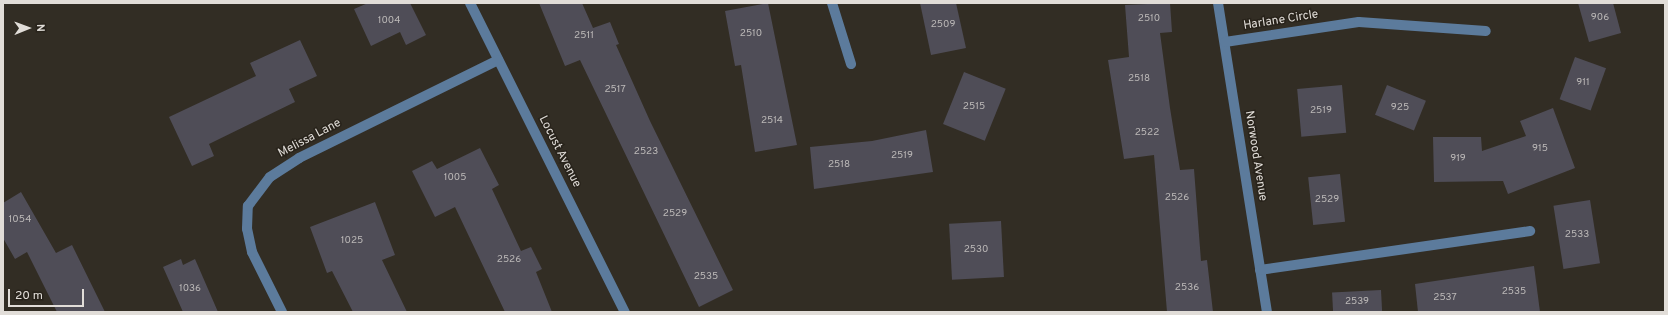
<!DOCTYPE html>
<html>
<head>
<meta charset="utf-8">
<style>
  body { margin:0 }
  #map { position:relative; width:1668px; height:315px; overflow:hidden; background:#322d24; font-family:Overpass,sans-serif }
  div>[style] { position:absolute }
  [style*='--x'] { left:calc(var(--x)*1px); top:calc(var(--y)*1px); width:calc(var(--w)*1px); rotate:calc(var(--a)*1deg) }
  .building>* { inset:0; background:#4f4d57; transform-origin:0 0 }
  .minor>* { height:10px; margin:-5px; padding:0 5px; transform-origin:5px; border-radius:5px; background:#5c7b9c }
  span { translate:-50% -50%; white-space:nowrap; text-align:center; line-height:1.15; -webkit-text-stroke:3px #28231b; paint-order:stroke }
  .number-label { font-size:10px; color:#bcb9b8 }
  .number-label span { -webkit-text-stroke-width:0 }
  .street-label { font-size:12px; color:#e1ddd8 }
  .frame { position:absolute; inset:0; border:4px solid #e1ddd8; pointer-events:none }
  .north { position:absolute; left:8px; top:8px; width:40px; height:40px; -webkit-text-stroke:3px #28231b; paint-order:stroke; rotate:89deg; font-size:11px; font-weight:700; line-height:16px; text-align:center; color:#e1ddd8 }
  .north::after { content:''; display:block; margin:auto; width:14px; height:18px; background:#e1ddd8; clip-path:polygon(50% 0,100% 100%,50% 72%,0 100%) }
  .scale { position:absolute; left:8px; top:289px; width:76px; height:18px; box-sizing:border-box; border:2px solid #e1ddd8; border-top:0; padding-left:5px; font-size:12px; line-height:14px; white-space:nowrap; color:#e1ddd8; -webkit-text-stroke:3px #28231b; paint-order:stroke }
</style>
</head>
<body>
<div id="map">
  <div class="building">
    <i style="clip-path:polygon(368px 3px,410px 3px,426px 35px,406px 45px,400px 32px,371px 46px,354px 9px)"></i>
    <i style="clip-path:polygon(539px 3px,582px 3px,593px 28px,610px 22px,619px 44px,616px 45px,650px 121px,733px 290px,699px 307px,580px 60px,565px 66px)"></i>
    <i style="clip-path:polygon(768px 3px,797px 145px,755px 152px,741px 65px,735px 66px,725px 11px)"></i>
    <i style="clip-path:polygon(920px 3px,956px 3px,966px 48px,931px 55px)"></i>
    <i style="clip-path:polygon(1170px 3px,1172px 32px,1160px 33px,1170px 108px,1180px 170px,1194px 169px,1201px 261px,1207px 260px,1213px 312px,1167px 312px,1154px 155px,1124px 159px,1108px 60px,1129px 57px,1125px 5px)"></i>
    <i style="clip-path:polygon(1578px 3px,1613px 3px,1621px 33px,1589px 42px)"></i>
    <i style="clip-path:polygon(300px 40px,317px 76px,289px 89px,295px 102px,209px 144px,214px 156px,192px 166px,169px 117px,256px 76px,250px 63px)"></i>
    <i style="left:1575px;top:57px;width:33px;height:45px;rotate:20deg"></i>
    <i style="left:964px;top:72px;width:45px;height:56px;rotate:22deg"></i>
    <i style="left:1342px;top:85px;width:48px;height:45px;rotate:85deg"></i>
    <i style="left:1387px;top:85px;width:42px;height:32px;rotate:22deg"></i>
    <i style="clip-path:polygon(1553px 108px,1575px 168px,1508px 194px,1503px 181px,1434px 182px,1433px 137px,1481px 137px,1482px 151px,1526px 136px,1520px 121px)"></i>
    <i style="clip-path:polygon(926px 130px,933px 172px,814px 189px,810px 147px,872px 141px)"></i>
    <i style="clip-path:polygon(480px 148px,499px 185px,492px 189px,521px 251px,531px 247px,542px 269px,536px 272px,552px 312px,505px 312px,455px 207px,435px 217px,412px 171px,432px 161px,437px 169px)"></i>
    <i style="left:1340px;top:174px;width:48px;height:32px;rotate:84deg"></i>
    <i style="clip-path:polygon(21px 192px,56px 253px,72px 245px,105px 312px,57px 312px,27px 252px,15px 259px,3px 238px,3px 203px)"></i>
    <i style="left:1590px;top:200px;width:64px;height:37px;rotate:81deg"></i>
    <i style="clip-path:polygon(375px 202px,395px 255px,382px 260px,407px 312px,353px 312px,332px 271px,327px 273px,310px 227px)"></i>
    <i style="left:1001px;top:221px;width:56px;height:52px;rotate:87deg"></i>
    <i style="clip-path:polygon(181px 259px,183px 265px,195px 259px,218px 312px,183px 312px,163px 267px)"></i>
    <i style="clip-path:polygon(1534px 266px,1540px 312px,1418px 312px,1415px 284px)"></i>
    <i style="left:1381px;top:290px;width:22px;height:49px;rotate:87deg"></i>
  </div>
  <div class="minor">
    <i style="--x:470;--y:3;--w:346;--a:63.4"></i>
    <i style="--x:832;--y:3;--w:64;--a:72.7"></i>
    <i style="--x:1218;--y:3;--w:313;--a:81"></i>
    <i style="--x:1225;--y:42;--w:135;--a:-8.5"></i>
    <i style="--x:1359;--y:22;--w:127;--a:4.1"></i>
    <i style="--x:1260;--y:270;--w:273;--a:-8.2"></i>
    <i style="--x:282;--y:312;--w:67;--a:-116.6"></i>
    <i style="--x:252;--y:252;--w:24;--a:-102"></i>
    <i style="--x:247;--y:229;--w:23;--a:-88"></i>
    <i style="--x:248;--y:206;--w:36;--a:-53"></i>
    <i style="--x:270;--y:177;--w:35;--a:-33"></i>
    <i style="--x:299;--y:158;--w:222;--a:-26.2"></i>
  </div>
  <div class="number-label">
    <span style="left:1600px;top:18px">906</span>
    <span style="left:1149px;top:19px">2510</span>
    <span style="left:389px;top:21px">1004</span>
    <span style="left:943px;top:25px">2509</span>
    <span style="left:751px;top:34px">2510</span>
    <span style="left:584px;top:36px">2511</span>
    <span style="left:1139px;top:79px">2518</span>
    <span style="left:1583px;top:83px">911</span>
    <span style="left:615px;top:90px">2517</span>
    <span style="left:974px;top:107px">2515</span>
    <span style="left:1400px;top:108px">925</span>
    <span style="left:1321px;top:111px">2519</span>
    <span style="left:772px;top:121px">2514</span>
    <span style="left:1147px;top:133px">2522</span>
    <span style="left:1540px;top:149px">915</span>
    <span style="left:646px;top:152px">2523</span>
    <span style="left:902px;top:156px">2519</span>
    <span style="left:1458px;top:159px">919</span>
    <span style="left:839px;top:165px">2518</span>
    <span style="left:455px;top:178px">1005</span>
    <span style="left:1177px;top:198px">2526</span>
    <span style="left:1327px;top:200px">2529</span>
    <span style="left:675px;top:214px">2529</span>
    <span style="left:20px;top:220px">1054</span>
    <span style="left:1577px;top:235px">2533</span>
    <span style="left:352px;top:241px">1025</span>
    <span style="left:976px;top:250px">2530</span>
    <span style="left:509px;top:260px">2526</span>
    <span style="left:706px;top:277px">2535</span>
    <span style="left:1187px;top:288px">2536</span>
    <span style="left:190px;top:289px">1036</span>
    <span style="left:1514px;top:292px">2535</span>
    <span style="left:1445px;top:298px">2537</span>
    <span style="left:1357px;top:302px">2539</span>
  </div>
  <div class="street-label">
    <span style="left:1281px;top:21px;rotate:-9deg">Harlane Circle</span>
    <span style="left:310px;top:139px;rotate:-28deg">Melissa Lane</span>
    <span style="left:559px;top:152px;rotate:63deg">Locust Avenue</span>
    <span style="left:1255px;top:156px;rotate:81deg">Norwood Avenue</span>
  </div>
  <div class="frame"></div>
  <div class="north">N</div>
  <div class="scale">20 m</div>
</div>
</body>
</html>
